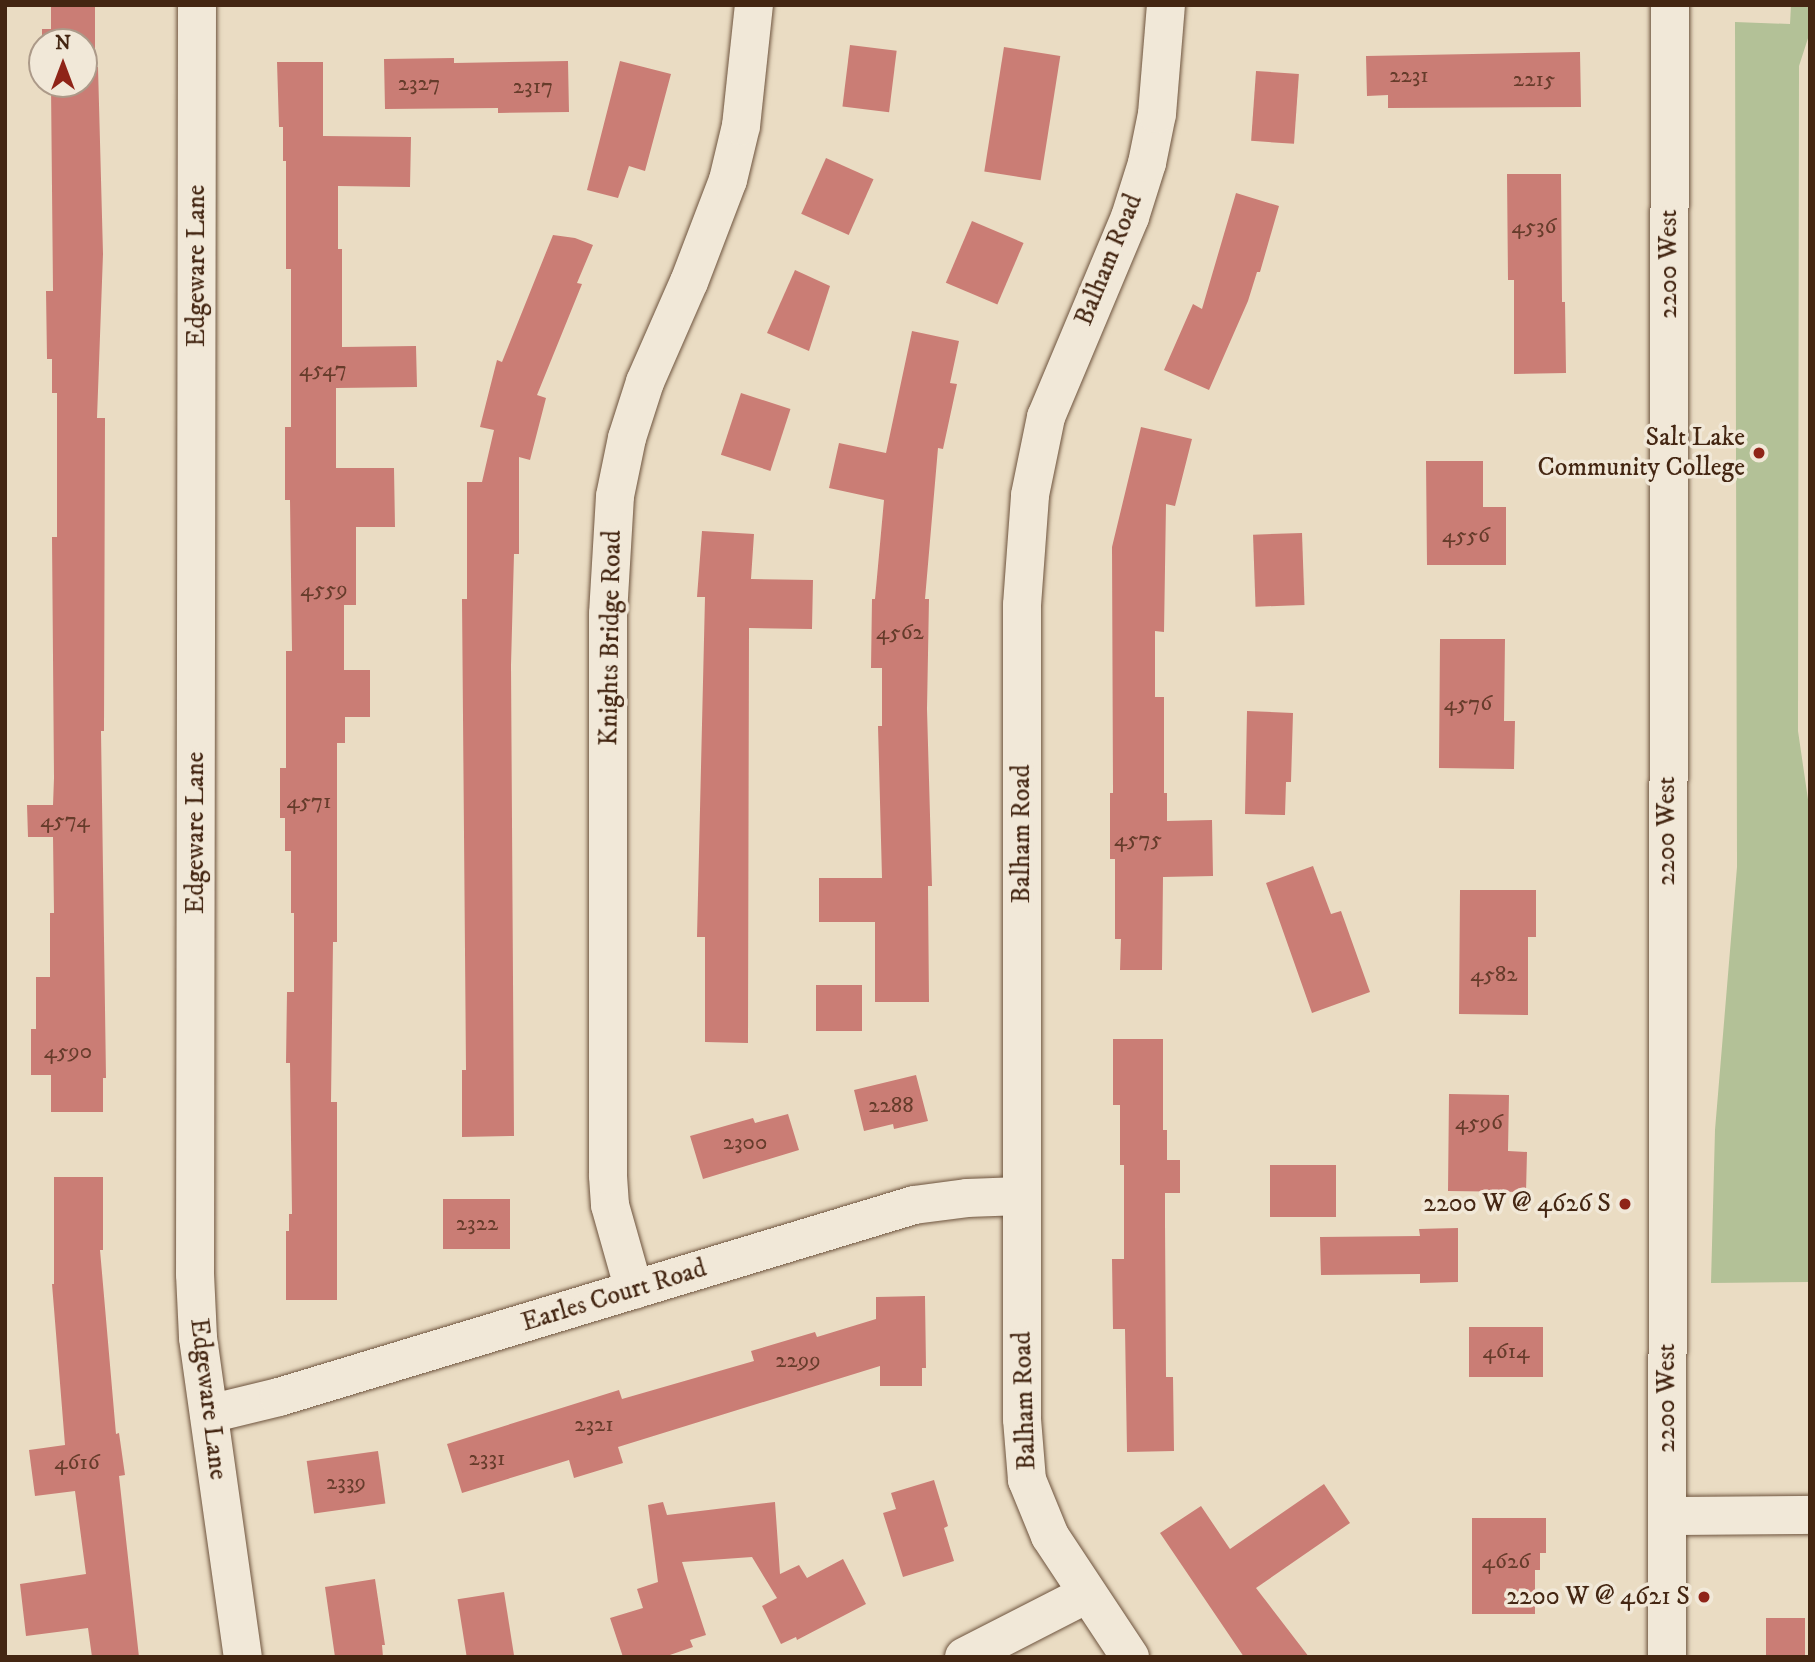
<!DOCTYPE html>
<html>
<head>
<meta charset="utf-8">
<style>
  body { margin:0 }
  #map { position:relative; width:1815px; height:1662px; overflow:hidden; background:#eadcc3; font-family:"IM FELL DW Pica",serif }
  div>[style] { position:absolute }
  [style*='--x'] { left:calc(var(--x)*1px); top:calc(var(--y)*1px); width:calc(var(--w)*1px); rotate:calc(var(--a)*1deg) }
  .green>* { inset:0; background:#b3c197 }
  .building>* { inset:0; background:#ca7d75; transform-origin:0 0 }
  .roads { filter:drop-shadow(0 0 2px #6e543e) drop-shadow(0 0 2px #6e543e) }
  .minor>* { height:38px; margin:-19px; padding:0 19px; transform-origin:19px; border-radius:19px; background:#f1e8d8 }
  .tertiary>* { height:38px; margin:-19px; padding:0 19px; transform-origin:19px; border-radius:19px; background:#f1e8d8 }
  .dots>* { width:19px; height:19px; translate:-50% -50%; box-sizing:border-box; border:4px solid #f1e8d8; border-radius:50% }
  span { translate:-50% -50%; white-space:nowrap; text-align:center; line-height:1.15; -webkit-text-stroke:7px #f1e8d8; paint-order:stroke }
  .number-label { font-size:23px; color:#663c2b }
  .number-label span { -webkit-text-stroke-width:0 }
  .street-label { font-size:26px; color:#442612 }
  .poi-label { font-size:26px; color:#442612 }
  .right { translate:-100% -50%; text-align:right }
  .frame { position:absolute; inset:0; border:7px solid #442612; pointer-events:none }
  .north { position:absolute; left:28px; top:28px; width:70px; height:70px; box-sizing:border-box; background:#f1e8d8; border:2px solid #ac9a89; border-radius:50%; rotate:0deg; font-size:19px; font-weight:700; line-height:28px; text-align:center; color:#442612 }
  .north::after { content:''; display:block; margin:auto; width:24px; height:32px; background:#8f2418; clip-path:polygon(50% 0,100% 100%,50% 72%,0 100%) }
</style>
</head>
<body>
<div id="map">
  <div class="green">
    <i style="clip-path:polygon(1791px 5px,1810px 5px,1810px 32px,1799px 66px,1798px 731px,1810px 813px,1810px 1282px,1711px 1283px,1715px 1130px,1737px 867px,1735px 22px,1790px 24px)"></i>
  </div>
  <div class="building">
    <i style="clip-path:polygon(51px 5px,95px 5px,95px 67px,98px 67px,103px 254px,97px 418px,105px 418px,104px 731px,101px 731px,106px 1078px,103px 1078px,103px 1112px,51px 1112px,51px 1075px,31px 1075px,31px 1029px,36px 1029px,36px 977px,50px 977px,50px 913px,54px 913px,53px 837px,28px 837px,27px 805px,53px 805px,54px 778px,52px 537px,57px 537px,57px 393px,52px 393px,52px 359px,47px 359px,46px 291px,53px 291px,51px 86px,42px 84px,84px 84px,84px 42px,42px 42px,42px 29px,51px 29px)"></i>
    <i style="left:850px;top:45px;width:47px;height:62px;rotate:7deg"></i>
    <i style="left:1004px;top:47px;width:57px;height:126px;rotate:9deg"></i>
    <i style="clip-path:polygon(1580px 52px,1581px 107px,1388px 108px,1388px 95px,1367px 96px,1366px 56px)"></i>
    <i style="clip-path:polygon(454px 58px,454px 63px,568px 61px,569px 112px,498px 113px,498px 108px,385px 109px,384px 59px)"></i>
    <i style="clip-path:polygon(620px 61px,671px 74px,645px 171px,629px 166px,618px 198px,587px 190px)"></i>
    <i style="clip-path:polygon(277px 62px,323px 62px,323px 136px,411px 137px,410px 187px,338px 186px,338px 249px,342px 249px,342px 347px,416px 346px,417px 387px,336px 388px,336px 468px,394px 468px,395px 527px,356px 527px,356px 605px,344px 605px,344px 670px,370px 670px,370px 717px,345px 717px,345px 743px,337px 743px,337px 942px,333px 942px,331px 1102px,337px 1102px,337px 1300px,286px 1300px,286px 1231px,289px 1231px,289px 1214px,292px 1214px,290px 1063px,286px 1063px,287px 992px,294px 992px,294px 913px,291px 913px,291px 851px,285px 851px,285px 818px,280px 818px,280px 768px,286px 768px,286px 651px,292px 651px,290px 500px,285px 500px,285px 427px,291px 427px,291px 269px,286px 269px,286px 161px,283px 161px,283px 127px,279px 127px)"></i>
    <i style="left:1256px;top:71px;width:43px;height:70px;rotate:4deg"></i>
    <i style="left:826px;top:158px;width:52px;height:61px;rotate:24deg"></i>
    <i style="clip-path:polygon(1507px 174px,1561px 174px,1562px 302px,1565px 302px,1566px 373px,1514px 374px,1514px 280px,1508px 280px)"></i>
    <i style="clip-path:polygon(1236px 193px,1279px 206px,1260px 272px,1257px 272px,1248px 301px,1209px 390px,1164px 370px,1193px 304px,1202px 309px)"></i>
    <i style="left:972px;top:221px;width:56px;height:67px;rotate:23deg"></i>
    <i style="clip-path:polygon(553px 235px,575px 238px,593px 245px,577px 283px,582px 284px,537px 395px,546px 398px,530px 460px,519px 457px,519px 554px,514px 554px,511px 665px,514px 1136px,462px 1137px,462px 1070px,466px 1070px,462px 599px,467px 599px,467px 482px,482px 482px,494px 430px,480px 427px,497px 360px,502px 362px)"></i>
    <i style="clip-path:polygon(795px 270px,830px 286px,809px 351px,767px 333px)"></i>
    <i style="clip-path:polygon(912px 331px,959px 341px,950px 383px,957px 384px,943px 449px,938px 448px,925px 599px,929px 599px,927px 709px,932px 886px,928px 886px,929px 1002px,875px 1002px,875px 922px,819px 922px,819px 878px,882px 878px,878px 726px,882px 726px,882px 668px,871px 668px,872px 599px,875px 599px,884px 500px,829px 488px,839px 443px,886px 453px)"></i>
    <i style="left:741px;top:393px;width:52px;height:65px;rotate:18deg"></i>
    <i style="clip-path:polygon(1141px 427px,1192px 439px,1175px 506px,1166px 504px,1164px 632px,1155px 631px,1155px 697px,1164px 697px,1164px 793px,1167px 793px,1167px 821px,1212px 820px,1213px 876px,1163px 877px,1162px 970px,1120px 970px,1121px 939px,1115px 939px,1115px 859px,1110px 859px,1110px 793px,1113px 793px,1112px 547px)"></i>
    <i style="clip-path:polygon(1426px 461px,1483px 461px,1483px 507px,1506px 507px,1506px 565px,1427px 565px)"></i>
    <i style="clip-path:polygon(702px 531px,754px 534px,751px 579px,813px 580px,812px 629px,749px 628px,748px 1043px,705px 1042px,705px 937px,697px 937px,705px 597px,697px 597px)"></i>
    <i style="left:1302px;top:533px;width:72px;height:49px;rotate:88deg"></i>
    <i style="clip-path:polygon(1440px 639px,1505px 639px,1504px 721px,1515px 721px,1514px 769px,1439px 768px)"></i>
    <i style="clip-path:polygon(1247px 711px,1293px 713px,1291px 782px,1286px 782px,1285px 815px,1245px 814px)"></i>
    <i style="clip-path:polygon(1313px 866px,1331px 914px,1341px 911px,1370px 992px,1312px 1013px,1266px 883px)"></i>
    <i style="clip-path:polygon(1460px 890px,1536px 890px,1536px 937px,1528px 937px,1528px 1015px,1459px 1014px)"></i>
    <i style="left:862px;top:985px;width:46px;height:46px;rotate:90deg"></i>
    <i style="clip-path:polygon(1113px 1039px,1163px 1039px,1163px 1130px,1167px 1130px,1167px 1160px,1180px 1160px,1180px 1193px,1165px 1193px,1165px 1222px,1166px 1377px,1173px 1377px,1174px 1451px,1127px 1452px,1125px 1329px,1113px 1329px,1112px 1259px,1124px 1259px,1124px 1165px,1120px 1165px,1120px 1105px,1113px 1105px)"></i>
    <i style="clip-path:polygon(916px 1075px,928px 1121px,894px 1129px,893px 1124px,864px 1131px,854px 1090px)"></i>
    <i style="clip-path:polygon(1449px 1094px,1509px 1095px,1508px 1151px,1527px 1152px,1526px 1192px,1448px 1191px)"></i>
    <i style="clip-path:polygon(788px 1114px,799px 1150px,703px 1179px,690px 1136px,753px 1118px,755px 1123px)"></i>
    <i style="left:1270px;top:1165px;width:66px;height:52px"></i>
    <i style="clip-path:polygon(54px 1177px,103px 1177px,103px 1250px,100px 1250px,116px 1434px,119px 1433px,125px 1475px,119px 1476px,139px 1657px,92px 1657px,88px 1628px,26px 1636px,20px 1584px,86px 1574px,75px 1491px,35px 1496px,29px 1450px,65px 1445px,52px 1284px,54px 1284px)"></i>
    <i style="left:443px;top:1199px;width:67px;height:50px"></i>
    <i style="clip-path:polygon(1458px 1228px,1458px 1282px,1420px 1283px,1420px 1274px,1321px 1275px,1320px 1237px,1420px 1236px,1419px 1229px)"></i>
    <i style="clip-path:polygon(925px 1296px,926px 1368px,922px 1368px,922px 1386px,880px 1386px,880px 1366px,618px 1447px,623px 1463px,574px 1478px,569px 1460px,462px 1493px,447px 1444px,619px 1390px,622px 1399px,754px 1361px,751px 1351px,815px 1332px,817px 1337px,876px 1319px,876px 1297px)"></i>
    <i style="left:1469px;top:1327px;width:74px;height:50px"></i>
    <i style="left:378px;top:1451px;width:53px;height:72px;rotate:82deg"></i>
    <i style="clip-path:polygon(934px 1480px,948px 1526px,944px 1528px,954px 1561px,903px 1577px,883px 1513px,896px 1509px,891px 1493px)"></i>
    <i style="clip-path:polygon(1324px 1484px,1350px 1523px,1256px 1588px,1309px 1657px,1244px 1657px,1160px 1533px,1201px 1506px,1230px 1549px)"></i>
    <i style="clip-path:polygon(663px 1502px,667px 1515px,775px 1502px,780px 1574px,799px 1565px,807px 1578px,843px 1559px,866px 1604px,797px 1640px,796px 1637px,781px 1644px,762px 1606px,777px 1598px,752px 1557px,682px 1562px,706px 1635px,690px 1640px,693px 1647px,664px 1657px,623px 1657px,610px 1618px,643px 1608px,637px 1589px,658px 1582px,648px 1505px)"></i>
    <i style="clip-path:polygon(1472px 1518px,1546px 1518px,1546px 1553px,1540px 1553px,1540px 1570px,1535px 1570px,1535px 1614px,1472px 1614px)"></i>
    <i style="clip-path:polygon(375px 1579px,385px 1645px,382px 1645px,383px 1657px,335px 1657px,325px 1587px)"></i>
    <i style="left:504px;top:1592px;width:66px;height:47px;rotate:81deg"></i>
    <i style="left:1766px;top:1618px;width:39px;height:39px"></i>
  </div>
  <div class="roads">
    <div class="minor">
      <i style="--x:197;--y:5;--w:1269;--a:90.09"></i>
      <i style="--x:195;--y:1274;--w:64;--a:87.3"></i>
      <i style="--x:198;--y:1338;--w:322;--a:82"></i>
      <i style="--x:634;--y:1290;--w:88;--a:-105.8"></i>
      <i style="--x:610;--y:1205;--w:30;--a:-94"></i>
      <i style="--x:608;--y:1175;--w:561;--a:-90"></i>
      <i style="--x:608;--y:614;--w:118;--a:-86.6"></i>
      <i style="--x:615;--y:496;--w:59;--a:-78.3"></i>
      <i style="--x:627;--y:438;--w:59;--a:-72.2"></i>
      <i style="--x:645;--y:382;--w:109;--a:-66.3"></i>
      <i style="--x:689;--y:282;--w:109;--a:-69.1"></i>
      <i style="--x:728;--y:180;--w:56;--a:-76.5"></i>
      <i style="--x:741;--y:126;--w:122;--a:-83.9"></i>
      <i style="--x:209;--y:1414;--w:72;--a:-13.7"></i>
      <i style="--x:279;--y:1397;--w:663;--a:-16.82"></i>
      <i style="--x:914;--y:1205;--w:53;--a:-7.5"></i>
      <i style="--x:967;--y:1198;--w:54;--a:-2.1"></i>
      <i style="--x:1667;--y:1516;--w:143;--a:-0.4"></i>
      <i style="--x:964;--y:1657;--w:138;--a:-27.1"></i>
      <i style="--x:1130;--y:1657;--w:145;--a:-123.5"></i>
      <i style="--x:1050;--y:1536;--w:61;--a:-112.3"></i>
      <i style="--x:1027;--y:1480;--w:61;--a:-94.7"></i>
      <i style="--x:1022;--y:1419;--w:814;--a:-90"></i>
      <i style="--x:1022;--y:605;--w:110;--a:-85.8"></i>
      <i style="--x:1030;--y:495;--w:80;--a:-78.4"></i>
      <i style="--x:1046;--y:417;--w:217;--a:-67.2"></i>
      <i style="--x:1130;--y:217;--w:57;--a:-72.5"></i>
      <i style="--x:1147;--y:163;--w:50;--a:-78.5"></i>
      <i style="--x:1157;--y:114;--w:109;--a:-85.3"></i>
    </div>
    <div class="tertiary">
      <i style="--x:1667;--y:1657;--w:1652;--a:-89.9"></i>
    </div>
  </div>
  <div class="dots">
    <i style="left:1759px;top:453px;background:#8f2418"></i>
    <i style="left:1625px;top:1204px;background:#8f2418"></i>
    <i style="left:1704px;top:1597px;background:#8f2418"></i>
  </div>
  <div class="number-label">
    <span style="left:1409px;top:76px">2231</span>
    <span style="left:1534px;top:80px">2215</span>
    <span style="left:419px;top:84px">2327</span>
    <span style="left:533px;top:87px">2317</span>
    <span style="left:1534px;top:227px">4536</span>
    <span style="left:323px;top:370px">4547</span>
    <span style="left:1466px;top:536px">4556</span>
    <span style="left:324px;top:590px">4559</span>
    <span style="left:900px;top:633px">4562</span>
    <span style="left:1468px;top:704px">4576</span>
    <span style="left:309px;top:802px">4571</span>
    <span style="left:65px;top:821px">4574</span>
    <span style="left:1138px;top:840px">4575</span>
    <span style="left:1494px;top:975px">4582</span>
    <span style="left:68px;top:1052px">4590</span>
    <span style="left:891px;top:1106px">2288</span>
    <span style="left:1479px;top:1123px">4596</span>
    <span style="left:745px;top:1143px">2300</span>
    <span style="left:477px;top:1224px">2322</span>
    <span style="left:1506px;top:1352px">4614</span>
    <span style="left:798px;top:1361px">2299</span>
    <span style="left:594px;top:1425px">2321</span>
    <span style="left:487px;top:1459px">2331</span>
    <span style="left:77px;top:1463px">4616</span>
    <span style="left:346px;top:1483px">2339</span>
    <span style="left:1506px;top:1562px">4626</span>
  </div>
  <div class="street-label">
    <span style="left:1109px;top:260px;rotate:-68deg">Balham Road</span>
    <span style="left:1669px;top:264px;rotate:-90deg">2200 West</span>
    <span style="left:197px;top:266px;rotate:-90deg">Edgeware Lane</span>
    <span style="left:611px;top:638px;rotate:-89deg">Knights Bridge Road</span>
    <span style="left:1667px;top:831px;rotate:-90deg">2200 West</span>
    <span style="left:196px;top:833px;rotate:-90deg">Edgeware Lane</span>
    <span style="left:1022px;top:834px;rotate:-90deg">Balham Road</span>
    <span style="left:614px;top:1296px;rotate:-17deg">Earles Court Road</span>
    <span style="left:1667px;top:1398px;rotate:-90deg">2200 West</span>
    <span style="left:208px;top:1399px;rotate:83deg">Edgeware Lane</span>
    <span style="left:1025px;top:1401px;rotate:-92deg">Balham Road</span>
  </div>
  <div class="poi-label">
    <span class="right" style="left:1745px;top:453px">Salt Lake<br>Community College</span>
    <span class="right" style="left:1611px;top:1204px">2200 W @ 4626 S</span>
    <span class="right" style="left:1690px;top:1597px">2200 W @ 4621 S</span>
  </div>
  <div class="frame"></div>
  <div class="north">N</div>
</div>
</body>
</html>
